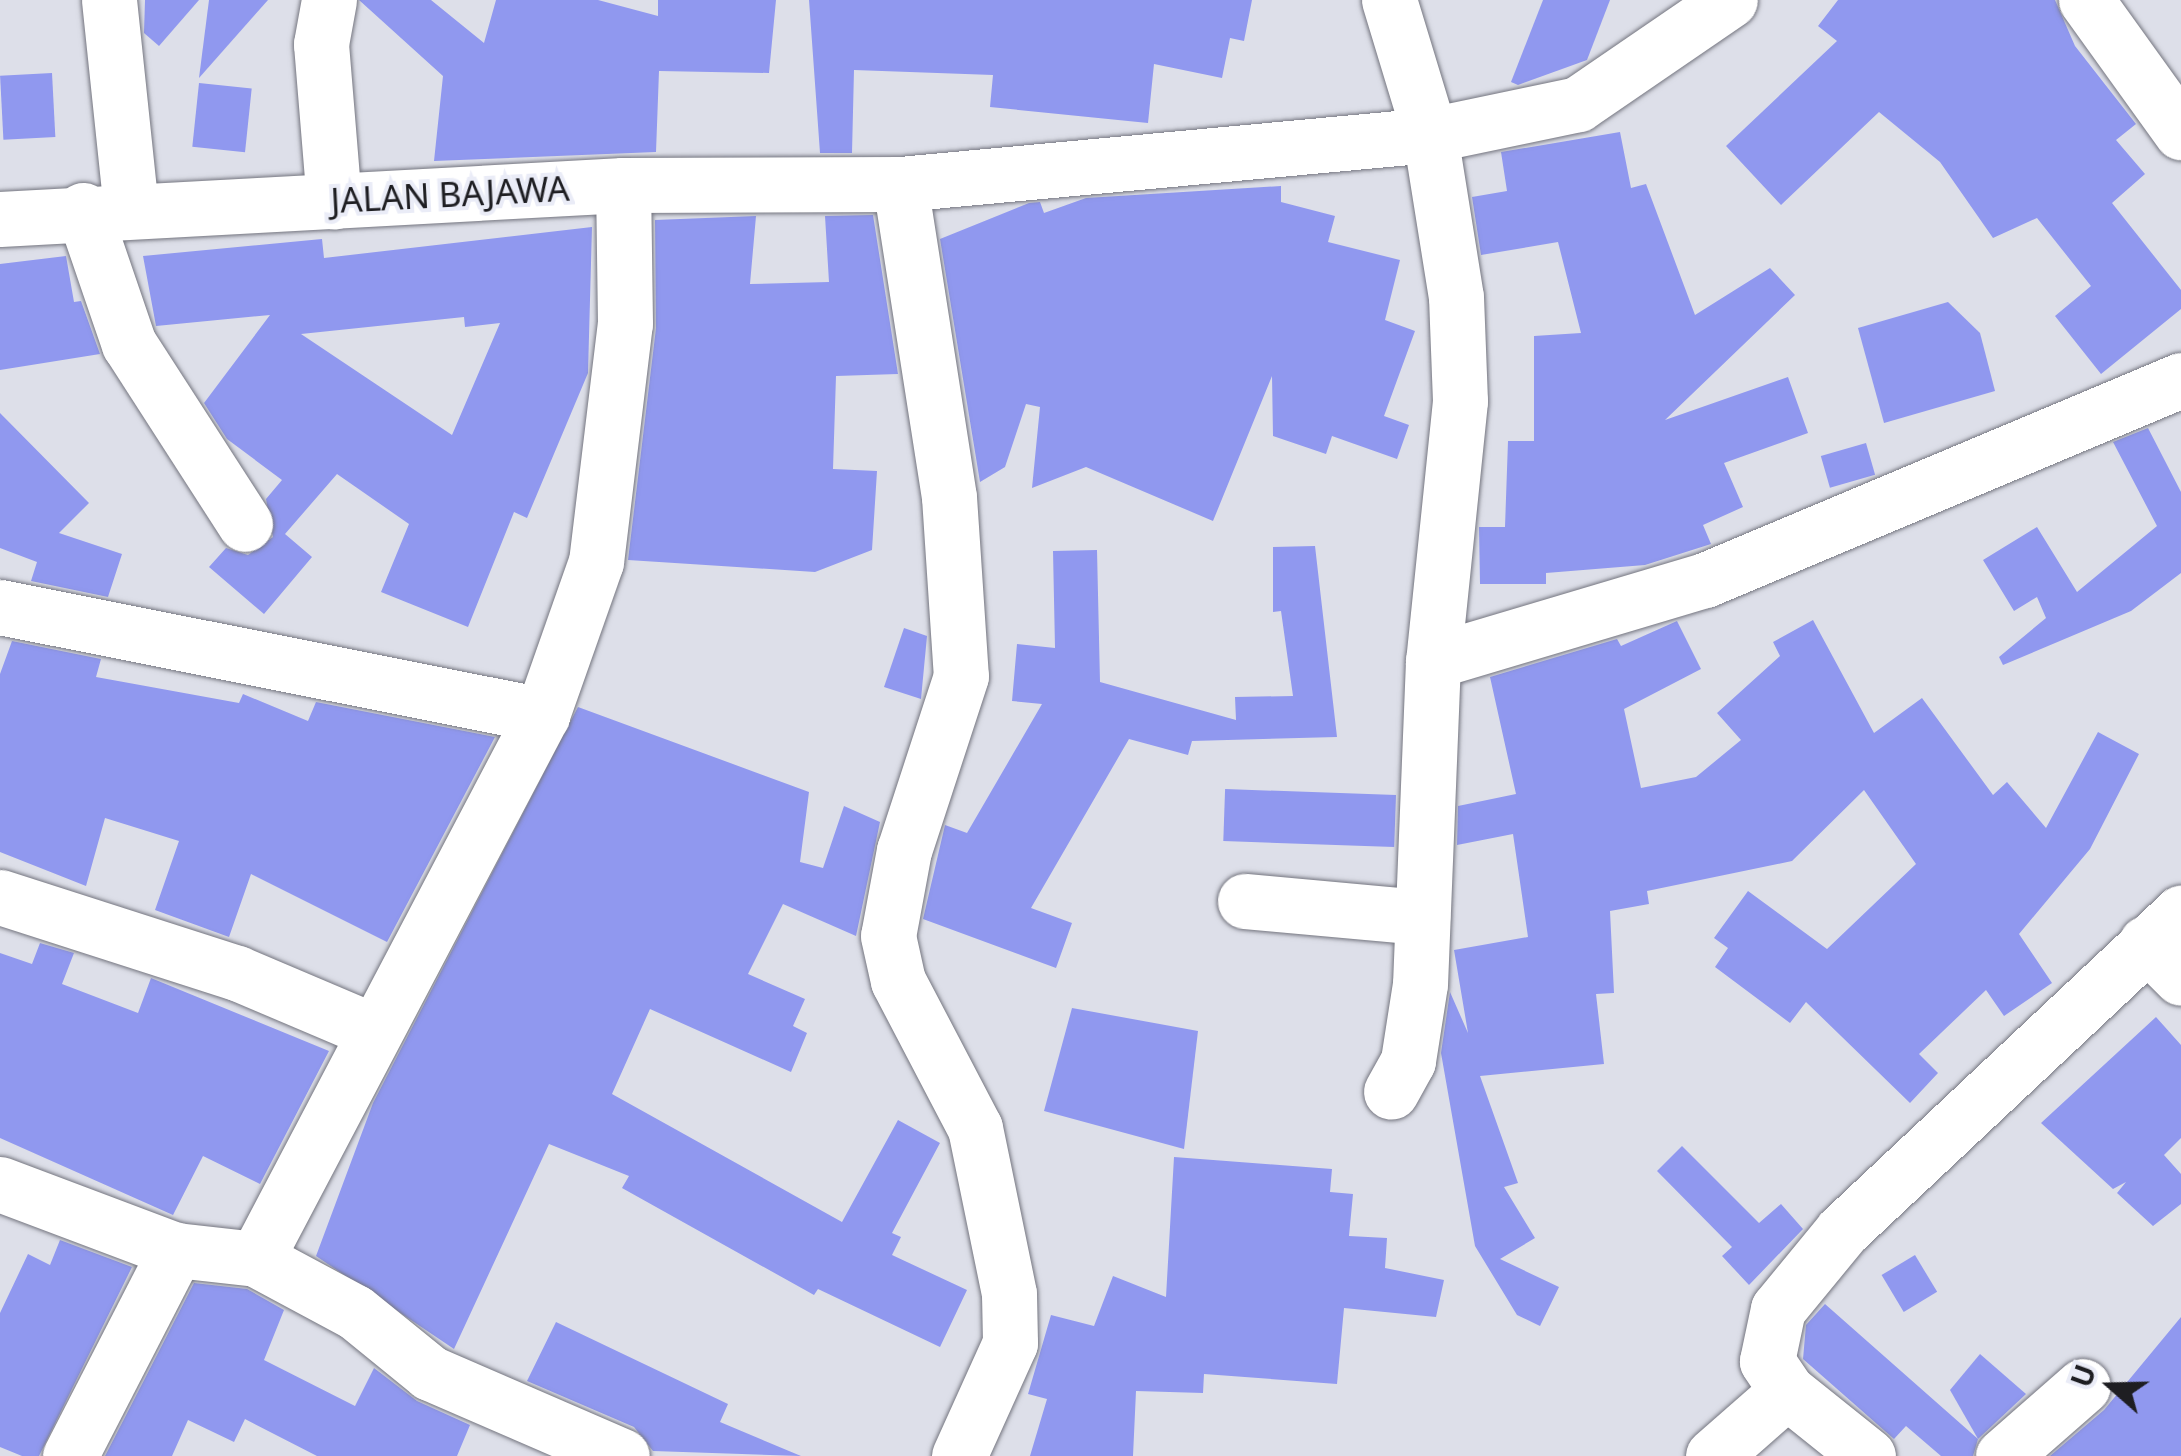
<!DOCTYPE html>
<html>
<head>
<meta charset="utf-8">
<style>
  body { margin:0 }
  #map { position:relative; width:2181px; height:1456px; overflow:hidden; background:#dddfe9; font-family:"Noto Sans",sans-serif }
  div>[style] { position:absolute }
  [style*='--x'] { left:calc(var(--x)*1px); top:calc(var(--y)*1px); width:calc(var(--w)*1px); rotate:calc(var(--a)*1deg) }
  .building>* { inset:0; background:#9098ef; transform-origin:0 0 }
  .roads { filter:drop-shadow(0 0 2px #74757f) drop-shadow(0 0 2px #74757f) }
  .minor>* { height:55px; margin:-27.5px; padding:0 27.5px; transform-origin:27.5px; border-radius:27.5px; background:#fff }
  .tertiary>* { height:55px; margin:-27.5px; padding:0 27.5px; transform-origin:27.5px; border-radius:27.5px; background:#fff }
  span { translate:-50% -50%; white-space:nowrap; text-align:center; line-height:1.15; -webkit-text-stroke:8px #eaecf7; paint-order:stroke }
  .street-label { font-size:35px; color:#1e1e22 }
  .north { position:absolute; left:2061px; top:1336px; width:100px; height:100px; -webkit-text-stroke:8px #eaecf7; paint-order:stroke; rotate:290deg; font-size:28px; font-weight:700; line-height:40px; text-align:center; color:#1e1e22 }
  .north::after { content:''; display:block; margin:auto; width:35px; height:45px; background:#1e1e22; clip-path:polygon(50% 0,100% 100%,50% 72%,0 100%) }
</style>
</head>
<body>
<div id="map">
  <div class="building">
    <i style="clip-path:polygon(145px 0,199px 0,159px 46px,144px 33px)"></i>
    <i style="clip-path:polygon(209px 0,268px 0,199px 78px)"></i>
    <i style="clip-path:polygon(359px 0,431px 0,484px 43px,496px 0,598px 0,658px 16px,658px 0,776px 0,769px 73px,659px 71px,656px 152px,434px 161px,443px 76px)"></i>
    <i style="clip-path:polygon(809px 0,1252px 0,1244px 41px,1230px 38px,1222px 78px,1154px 64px,1148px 123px,990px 107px,993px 75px,854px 70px,852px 153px,820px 153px)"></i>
    <i style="clip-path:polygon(1543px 0,1610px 0,1587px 60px,1518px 85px,1511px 82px)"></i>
    <i style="clip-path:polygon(1838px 0,2055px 0,2075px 46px,2136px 124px,2116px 140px,2145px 174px,2112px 203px,2181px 290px,2181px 309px,2101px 374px,2055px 316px,2091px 286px,2037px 218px,1993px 238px,1940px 162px,1879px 112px,1781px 205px,1726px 146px,1837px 41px,1818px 26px)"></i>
    <i style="left:52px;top:73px;width:64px;height:52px;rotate:87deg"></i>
    <i style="left:199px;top:83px;width:53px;height:64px;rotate:6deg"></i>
    <i style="clip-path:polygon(1620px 132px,1631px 188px,1646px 184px,1695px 315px,1770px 268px,1795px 295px,1665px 420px,1788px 377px,1808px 433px,1724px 463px,1743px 507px,1703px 525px,1711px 544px,1645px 565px,1546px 573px,1546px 584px,1480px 584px,1479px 527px,1505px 527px,1508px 441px,1534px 441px,1534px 336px,1581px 333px,1558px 242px,1481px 255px,1472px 197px,1507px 191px,1501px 152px)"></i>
    <i style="clip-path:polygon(1281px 186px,1281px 202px,1335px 216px,1328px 242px,1400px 260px,1385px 320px,1415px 331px,1384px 416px,1409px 425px,1397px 459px,1332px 436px,1326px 454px,1273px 436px,1272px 376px,1213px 521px,1086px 467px,1032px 488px,1040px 407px,1026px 404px,1005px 467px,980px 482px,940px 239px,1029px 203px,1040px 202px,1044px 213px,1086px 198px)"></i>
    <i style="clip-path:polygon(873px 215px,898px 374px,836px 376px,833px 469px,877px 471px,872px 550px,815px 572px,628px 560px,656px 328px,655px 220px,756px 216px,750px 284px,829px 282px,825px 216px)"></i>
    <i style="clip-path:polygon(evenodd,592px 227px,588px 373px,527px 518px,514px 512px,468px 627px,381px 592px,409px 524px,337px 474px,285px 534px,312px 557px,264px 614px,209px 567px,226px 548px,248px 555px,273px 537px,266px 499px,282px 480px,227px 439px,204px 403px,270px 315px,156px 326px,143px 256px,322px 239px,324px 258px,592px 227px,464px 317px,465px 327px,500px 323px,452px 435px,301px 334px,464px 317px)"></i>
    <i style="clip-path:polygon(66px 256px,74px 302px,81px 301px,100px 354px,0 370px,0 264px)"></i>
    <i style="clip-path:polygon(1948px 302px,1980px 333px,1995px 391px,1884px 423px,1858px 328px)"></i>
    <i style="clip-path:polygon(0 413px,89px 503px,59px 533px,122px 554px,108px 597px,31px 581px,37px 562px,0 548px)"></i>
    <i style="clip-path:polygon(2148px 428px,2181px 492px,2181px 573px,2131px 611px,2003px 665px,1999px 657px,2046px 618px,2037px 597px,2014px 611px,1983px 560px,2037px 527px,2077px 592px,2157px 526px,2113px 442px)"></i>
    <i style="left:1866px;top:443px;width:33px;height:47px;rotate:74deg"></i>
    <i style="clip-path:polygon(1315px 546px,1337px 737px,1192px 741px,1188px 755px,1129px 739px,1031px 908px,1072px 923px,1056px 968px,923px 919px,945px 825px,967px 833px,1042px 704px,1012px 701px,1017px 644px,1055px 648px,1053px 551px,1097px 550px,1100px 682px,1236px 720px,1235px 697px,1293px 696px,1281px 611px,1273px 612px,1273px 547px)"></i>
    <i style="clip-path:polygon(1813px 620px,1874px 733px,1922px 698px,1993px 795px,2007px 782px,2046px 828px,2098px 732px,2139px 754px,2090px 849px,2019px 934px,2052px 983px,2004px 1016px,1986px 990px,1919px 1054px,1938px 1073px,1910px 1103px,1806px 1002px,1790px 1023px,1715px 967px,1728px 948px,1714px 938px,1748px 891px,1827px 949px,1916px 864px,1864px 790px,1792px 861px,1647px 891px,1649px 904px,1610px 911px,1614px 993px,1596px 994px,1604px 1064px,1480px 1076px,1518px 1183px,1504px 1187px,1535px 1238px,1500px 1259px,1559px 1287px,1540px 1326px,1517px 1315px,1475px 1246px,1441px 1053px,1450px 992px,1468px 1033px,1454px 950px,1528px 937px,1513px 834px,1457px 845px,1458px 806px,1516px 794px,1490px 677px,1617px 639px,1621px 646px,1677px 621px,1701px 669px,1624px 709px,1641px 788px,1696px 777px,1741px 740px,1717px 713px,1780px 656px,1773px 642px)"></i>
    <i style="clip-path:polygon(904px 628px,927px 636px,921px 699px,884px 687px)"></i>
    <i style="clip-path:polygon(12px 641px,101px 659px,96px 677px,239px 703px,243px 694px,308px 721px,316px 702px,495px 737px,387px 942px,251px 874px,229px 937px,155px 910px,179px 841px,105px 818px,86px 886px,0 852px,0 674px)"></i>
    <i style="clip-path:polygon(578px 707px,809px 792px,800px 862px,823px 868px,844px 806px,880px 822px,856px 936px,783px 904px,748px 974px,805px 999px,793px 1026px,807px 1033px,791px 1072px,650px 1009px,612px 1094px,842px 1222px,898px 1120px,940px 1143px,892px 1233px,901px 1237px,892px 1255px,967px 1290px,940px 1347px,818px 1289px,814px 1295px,622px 1188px,629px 1176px,549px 1144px,454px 1349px,316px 1256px,373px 1103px)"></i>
    <i style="left:1396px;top:795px;width:52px;height:171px;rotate:92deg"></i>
    <i style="clip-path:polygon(40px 943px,74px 953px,62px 984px,138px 1013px,151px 978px,329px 1051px,260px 1184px,203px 1156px,173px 1215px,0 1138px,0 953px,32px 964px)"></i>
    <i style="clip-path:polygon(1072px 1008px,1198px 1031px,1184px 1149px,1044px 1111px)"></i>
    <i style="clip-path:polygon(2156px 1017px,2181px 1045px,2181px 1138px,2164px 1155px,2181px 1174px,2181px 1204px,2153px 1226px,2117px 1193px,2126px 1182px,2113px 1189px,2041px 1123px)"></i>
    <i style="clip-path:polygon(1682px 1146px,1759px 1223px,1781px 1204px,1803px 1229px,1749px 1285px,1722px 1256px,1732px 1247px,1657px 1171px)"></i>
    <i style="clip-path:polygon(1174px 1157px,1332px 1169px,1330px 1192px,1353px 1194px,1349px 1236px,1387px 1238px,1385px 1268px,1444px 1280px,1436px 1317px,1344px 1308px,1337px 1384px,1204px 1374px,1203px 1393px,1136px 1391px,1133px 1456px,1030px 1456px,1047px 1399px,1028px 1394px,1051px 1315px,1094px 1326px,1113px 1276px,1166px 1297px)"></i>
    <i style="clip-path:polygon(60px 1240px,132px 1267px,39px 1456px,22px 1456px,0 1447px,0 1313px,28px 1254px,50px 1265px)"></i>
    <i style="left:1915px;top:1255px;width:43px;height:39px;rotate:59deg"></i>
    <i style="clip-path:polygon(194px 1283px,247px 1289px,284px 1310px,264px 1360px,355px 1406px,374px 1368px,417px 1401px,470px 1425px,457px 1456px,317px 1456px,245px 1419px,234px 1442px,188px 1420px,172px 1456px,105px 1456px)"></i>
    <i style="clip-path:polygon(1825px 1304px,1978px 1439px,1973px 1456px,1941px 1456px,1906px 1426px,1894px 1439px,1803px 1359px,1806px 1325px)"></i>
    <i style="clip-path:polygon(2181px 1317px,2181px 1456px,2050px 1456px,2104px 1410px)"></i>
    <i style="clip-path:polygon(556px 1322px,728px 1404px,720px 1422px,801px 1456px,653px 1451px,634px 1427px,527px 1381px)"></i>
    <i style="clip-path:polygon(1980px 1354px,2026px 1394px,1978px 1439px,1950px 1390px)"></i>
  </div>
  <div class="roads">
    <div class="minor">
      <i style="--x:109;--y:0;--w:210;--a:84"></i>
      <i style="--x:329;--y:0;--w:45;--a:100.3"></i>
      <i style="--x:321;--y:44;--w:158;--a:85.3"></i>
      <i style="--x:1389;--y:0;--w:141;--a:73.1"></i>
      <i style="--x:1430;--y:135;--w:164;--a:80.9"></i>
      <i style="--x:1456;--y:297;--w:104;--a:87.8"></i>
      <i style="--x:1460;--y:401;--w:261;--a:95.9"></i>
      <i style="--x:1433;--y:661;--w:323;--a:92.3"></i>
      <i style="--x:1420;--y:984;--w:78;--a:98.9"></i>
      <i style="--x:1408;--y:1061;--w:35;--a:119"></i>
      <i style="--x:2086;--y:0;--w:163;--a:54.3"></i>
      <i style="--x:900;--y:184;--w:317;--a:81.1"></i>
      <i style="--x:949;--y:497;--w:179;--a:86.2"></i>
      <i style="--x:961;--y:676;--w:183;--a:108.1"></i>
      <i style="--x:904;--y:850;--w:87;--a:100.5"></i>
      <i style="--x:888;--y:936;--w:46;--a:77.5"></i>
      <i style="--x:898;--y:981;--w:166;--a:62.4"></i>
      <i style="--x:975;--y:1128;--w:169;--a:78.4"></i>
      <i style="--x:1009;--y:1294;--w:49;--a:88.8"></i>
      <i style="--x:1010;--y:1343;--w:124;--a:114.3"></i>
      <i style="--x:83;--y:210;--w:142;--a:71.1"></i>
      <i style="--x:129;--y:344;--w:214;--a:57.2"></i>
      <i style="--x:0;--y:607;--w:553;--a:11.27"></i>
      <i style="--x:1433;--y:661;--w:284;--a:-16.6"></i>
      <i style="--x:1705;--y:580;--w:516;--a:-22.79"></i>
      <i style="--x:0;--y:897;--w:249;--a:17.8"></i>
      <i style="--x:237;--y:973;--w:146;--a:23"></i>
      <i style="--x:1245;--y:901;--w:178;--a:5.2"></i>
      <i style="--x:2146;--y:943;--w:49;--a:45"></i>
      <i style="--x:0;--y:1184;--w:188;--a:20.6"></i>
      <i style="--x:176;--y:1250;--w:81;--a:6.4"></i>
      <i style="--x:256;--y:1259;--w:112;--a:28.2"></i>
      <i style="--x:355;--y:1312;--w:97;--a:39.1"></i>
      <i style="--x:430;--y:1373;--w:209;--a:23.4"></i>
      <i style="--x:256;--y:1259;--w:615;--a:-62.27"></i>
      <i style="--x:542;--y:715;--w:162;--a:-70.6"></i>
      <i style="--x:596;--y:562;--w:240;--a:-83.1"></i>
      <i style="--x:625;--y:324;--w:139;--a:-90.8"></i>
      <i style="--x:70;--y:1456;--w:232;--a:-62.8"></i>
      <i style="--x:1713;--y:1456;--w:98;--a:-41.3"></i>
      <i style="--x:1868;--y:1456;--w:104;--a:-141.3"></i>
      <i style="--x:1787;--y:1391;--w:36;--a:-124"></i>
      <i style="--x:1767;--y:1361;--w:53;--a:-78.1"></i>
      <i style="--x:1778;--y:1309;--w:101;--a:-50.6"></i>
      <i style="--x:1842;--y:1231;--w:465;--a:-43.2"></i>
      <i style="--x:2003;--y:1456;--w:106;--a:-41.2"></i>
    </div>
    <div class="tertiary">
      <i style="--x:0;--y:219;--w:624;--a:-3.12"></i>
      <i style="--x:623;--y:185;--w:277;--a:-0.2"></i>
      <i style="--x:900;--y:184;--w:532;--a:-5.28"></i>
      <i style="--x:1430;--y:135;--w:151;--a:-11.8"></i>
      <i style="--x:1578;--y:104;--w:184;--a:-34.4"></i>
    </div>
  </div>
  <div class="street-label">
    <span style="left:450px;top:194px;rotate:-3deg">JALAN BAJAWA</span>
  </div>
  <div class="north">U</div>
</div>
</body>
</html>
